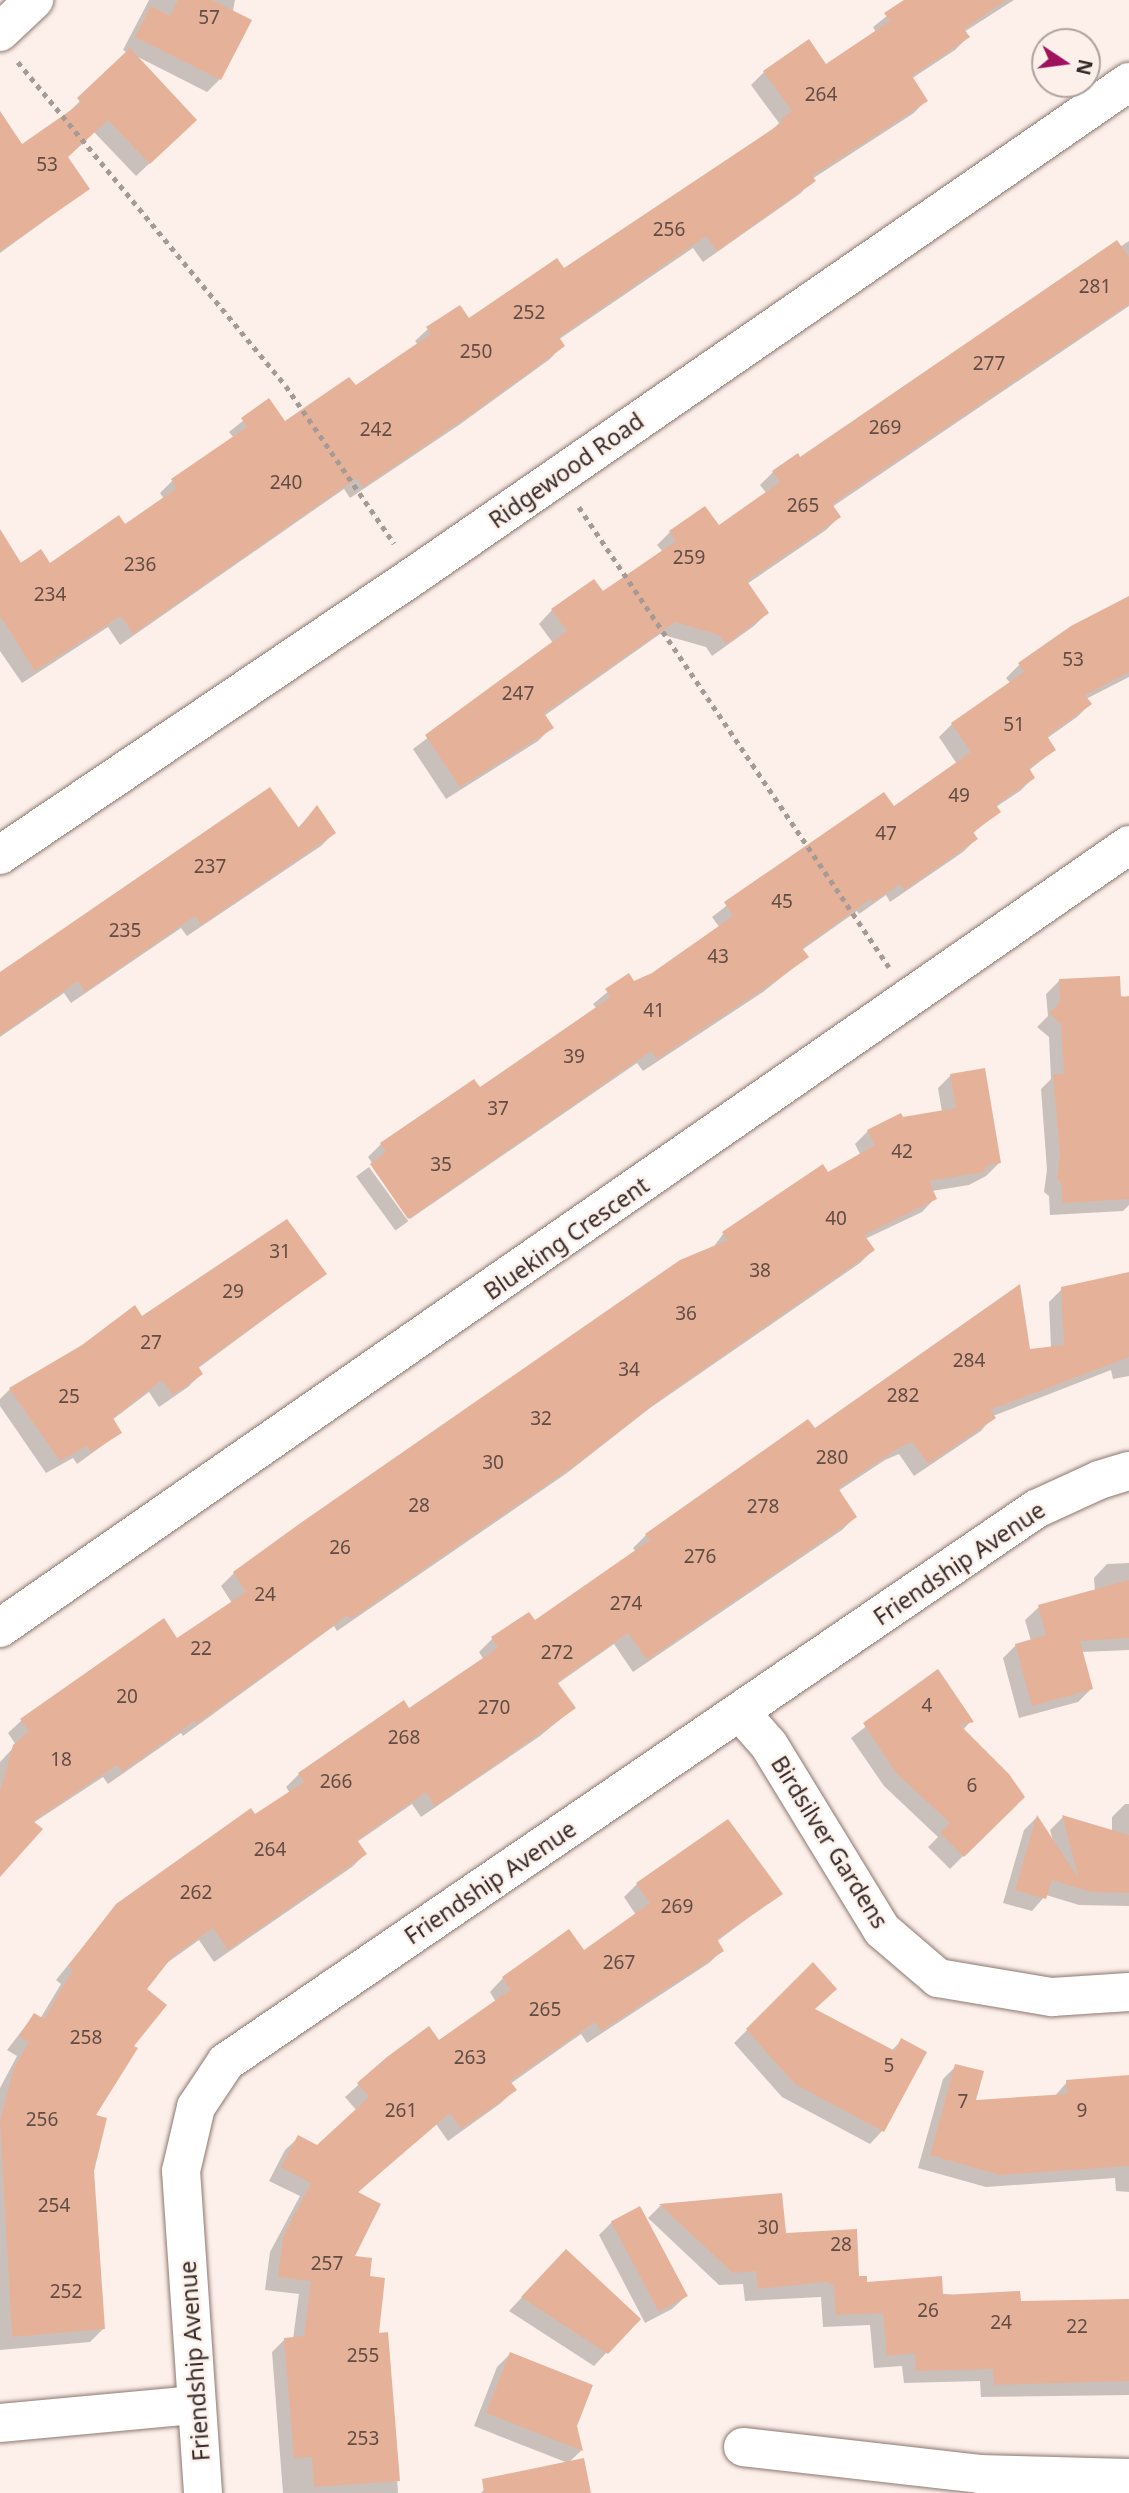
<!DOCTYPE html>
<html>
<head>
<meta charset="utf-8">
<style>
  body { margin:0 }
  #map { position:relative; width:1129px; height:2493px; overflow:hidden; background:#fdf0ea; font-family:"Noto Sans",sans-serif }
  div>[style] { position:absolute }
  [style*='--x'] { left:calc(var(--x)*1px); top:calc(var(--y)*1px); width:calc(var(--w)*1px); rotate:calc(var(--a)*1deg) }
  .shadow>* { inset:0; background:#0003; transform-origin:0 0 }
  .building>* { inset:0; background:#e6b199; transform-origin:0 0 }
  .path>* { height:4.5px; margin-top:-2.25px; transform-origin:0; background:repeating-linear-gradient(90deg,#a69a96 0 5px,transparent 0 10px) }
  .roads { filter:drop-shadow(0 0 2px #8c7870) drop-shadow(0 0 2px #8c7870) }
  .minor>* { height:38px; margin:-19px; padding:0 19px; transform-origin:19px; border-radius:19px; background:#fff }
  span { translate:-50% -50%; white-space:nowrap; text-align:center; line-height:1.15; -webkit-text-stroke:5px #fdf0ea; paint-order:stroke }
  .number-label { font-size:19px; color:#614d45 }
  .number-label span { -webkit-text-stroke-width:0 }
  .street-label { font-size:23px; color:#352c29 }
  .north { position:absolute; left:1031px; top:28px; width:70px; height:70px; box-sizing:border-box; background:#fdf0ea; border:2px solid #ada29d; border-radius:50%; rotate:103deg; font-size:19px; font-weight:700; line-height:28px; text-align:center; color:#352c29 }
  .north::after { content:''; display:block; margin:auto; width:24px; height:32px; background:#9e115e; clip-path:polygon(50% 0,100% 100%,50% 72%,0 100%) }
</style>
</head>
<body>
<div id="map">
  <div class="shadow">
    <i style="clip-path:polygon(149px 0,235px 0,220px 79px,207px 92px,138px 57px,182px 133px,136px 176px,94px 132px,66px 157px,88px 189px,0 253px,0 135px,22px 146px,67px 114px,128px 53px,123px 50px)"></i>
    <i style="clip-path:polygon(907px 0,1014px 0,964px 32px,968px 37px,955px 50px,911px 79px,926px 100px,914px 113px,812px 179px,801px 193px,703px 262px,693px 248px,558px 340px,562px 346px,550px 359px,459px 425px,350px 498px,344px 489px,120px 645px,108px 627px,22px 683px,0 651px,0 575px,40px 551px,49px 565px,125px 527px,164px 499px,160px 493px,172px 481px,234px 438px,229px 432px,269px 400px,284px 423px,355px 388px,418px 345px,415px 341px,428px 329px,468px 321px,564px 271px,769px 133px,779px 123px,751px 85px,764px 72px,826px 66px,876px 32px,873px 27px)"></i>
    <i style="clip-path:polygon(1129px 241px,1129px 306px,832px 507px,839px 517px,826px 530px,747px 584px,767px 613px,754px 626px,712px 656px,706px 647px,660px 634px,544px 716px,551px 728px,538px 741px,446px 799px,413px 749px,553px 643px,539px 624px,552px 610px,602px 594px,663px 552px,657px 545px,670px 532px,718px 528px,767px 494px,760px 485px,773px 472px,800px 459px)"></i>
    <i style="clip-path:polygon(1129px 598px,1129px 677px,1086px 699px,1090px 704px,1077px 717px,1046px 739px,1054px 750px,1028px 771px,1033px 778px,1020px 791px,996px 807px,998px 812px,972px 834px,976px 839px,963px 852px,890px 902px,886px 895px,859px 914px,857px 911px,802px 950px,807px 957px,763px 992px,643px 1071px,637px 1063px,410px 1219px,368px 1157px,381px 1144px,480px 1090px,597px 1009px,593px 1004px,628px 975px,633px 983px,653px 974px,720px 928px,712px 917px,783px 862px,893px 809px,957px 764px,939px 737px,952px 724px,1011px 684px,1006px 678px,1019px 665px)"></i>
    <i style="clip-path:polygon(317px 807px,334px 833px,321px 846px,187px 936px,181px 928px,71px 1003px,64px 993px,0 1037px,0 974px,297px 829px)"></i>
    <i style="clip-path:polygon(1059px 981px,1129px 998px,1129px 1205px,1123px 1211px,1050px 1215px,1049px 1196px,1044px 1192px,1047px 1170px,1041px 1089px,1051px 1079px,1049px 1037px,1037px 1027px,1048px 1016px,1046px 994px)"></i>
    <i style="clip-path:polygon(951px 1075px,999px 1163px,986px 1176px,969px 1185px,932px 1191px,935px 1198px,922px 1212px,865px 1239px,873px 1250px,860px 1263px,650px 1408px,567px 1473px,337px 1631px,334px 1626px,183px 1736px,181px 1733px,108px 1784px,103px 1777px,33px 1823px,0 1874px,0 1762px,16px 1745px,8px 1733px,22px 1720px,177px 1640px,232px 1603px,221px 1586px,234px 1573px,712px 1249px,723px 1234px,823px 1166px,828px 1174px,861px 1156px,855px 1144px,868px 1131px,902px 1119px,942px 1112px,938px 1088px)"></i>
    <i style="left:369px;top:1167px;width:67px;height:16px;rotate:54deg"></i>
    <i style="clip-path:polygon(325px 1274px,197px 1369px,201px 1374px,188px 1387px,159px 1407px,149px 1392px,112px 1420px,120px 1433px,77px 1464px,73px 1458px,46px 1473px,0 1406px,0 1399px,10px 1389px,142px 1318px)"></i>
    <i style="clip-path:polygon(1129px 1274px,1129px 1376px,1113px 1379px,1111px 1370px,993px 1416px,981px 1431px,914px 1476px,899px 1454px,885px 1460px,838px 1491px,855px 1517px,842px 1530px,633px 1672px,614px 1644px,557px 1684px,574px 1708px,540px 1736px,421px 1817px,412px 1804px,357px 1842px,365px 1854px,352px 1867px,214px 1962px,199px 1940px,164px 1965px,145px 1990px,132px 2047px,94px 2116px,92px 2171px,103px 2329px,90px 2342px,0 2350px,0 2088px,17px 2056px,7px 2050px,34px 2015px,40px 2019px,61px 1984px,56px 1980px,117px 1905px,290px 1793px,286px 1787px,299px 1774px,403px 1703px,409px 1711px,484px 1660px,479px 1652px,492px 1639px,528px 1614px,535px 1623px,636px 1552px,633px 1548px,646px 1535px,815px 1430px,1029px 1350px,1051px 1348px,1049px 1302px,1062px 1289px)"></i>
    <i style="clip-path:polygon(1129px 1563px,1129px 1650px,1081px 1652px,1091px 1689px,1078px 1702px,1019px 1718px,1003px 1658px,1016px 1645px,1031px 1641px,1025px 1620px,1039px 1607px,1095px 1591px,1094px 1578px,1107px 1564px)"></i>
    <i style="clip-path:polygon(938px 1671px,971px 1721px,962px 1731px,1022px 1797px,950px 1869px,928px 1847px,938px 1837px,884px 1786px,851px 1738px)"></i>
    <i style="clip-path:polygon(1125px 1804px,1129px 1804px,1129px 1906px,1079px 1905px,1046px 1895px,1032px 1911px,1003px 1903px,1024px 1830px,1036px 1818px,1053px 1841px,1050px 1830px,1063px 1817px,1112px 1832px,1112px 1817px)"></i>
    <i style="clip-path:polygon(637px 1884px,780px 1894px,716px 1942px,722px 1950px,709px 1963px,587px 2043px,581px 2034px,510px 2084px,514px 2090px,501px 2103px,448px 2141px,436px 2124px,357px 2193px,353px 2257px,368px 2278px,377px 2335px,387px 2334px,398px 2493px,283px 2493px,272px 2352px,285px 2339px,293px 2339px,299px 2294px,265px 2290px,270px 2252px,300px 2196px,269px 2181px,285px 2150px,299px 2137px,317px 2147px,357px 2111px,345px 2097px,388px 2058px,439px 2043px,496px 2002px,490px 1992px,503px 1978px,568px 1931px,583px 1952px,636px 1915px,624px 1897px)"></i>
    <i style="clip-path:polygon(813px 1964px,813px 2009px,891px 2051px,902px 2040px,883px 2130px,870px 2144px,782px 2097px,734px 2043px)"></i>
    <i style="clip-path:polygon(956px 2066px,974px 2102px,1054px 2097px,1067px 2082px,1129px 2077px,1129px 2192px,1116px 2191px,1115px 2178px,986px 2187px,918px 2168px,943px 2079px)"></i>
    <i style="clip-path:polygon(780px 2195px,784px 2234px,866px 2284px,1019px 2303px,1129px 2301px,1129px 2395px,981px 2397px,980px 2381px,904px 2383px,902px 2366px,874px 2368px,870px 2325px,823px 2327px,821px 2297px,745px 2301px,743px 2284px,719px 2285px,648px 2218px,660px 2206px)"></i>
    <i style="clip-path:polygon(612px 2222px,686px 2296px,672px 2309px,645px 2323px,599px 2235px)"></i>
    <i style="clip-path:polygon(553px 2264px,607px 2352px,594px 2366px,509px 2311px)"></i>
    <i style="clip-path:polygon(510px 2354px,576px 2426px,581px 2451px,568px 2463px,589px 2493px,481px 2493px,494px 2478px,568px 2463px,474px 2426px,497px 2367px)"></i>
  </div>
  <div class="building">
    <i style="clip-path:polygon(178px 0,212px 0,252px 20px,221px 80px,135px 37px,151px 6px,170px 16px)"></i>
    <i style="clip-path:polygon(904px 0,1006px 0,964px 29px,970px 37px,912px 76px,928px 101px,812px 176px,816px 181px,717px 251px,706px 236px,559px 337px,565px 346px,473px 413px,363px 487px,357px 478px,133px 634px,121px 616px,35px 671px,0 616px,0 529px,21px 563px,41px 549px,50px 563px,119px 515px,125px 524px,177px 488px,171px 479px,247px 427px,241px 418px,269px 398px,285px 421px,349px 377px,356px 385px,431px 334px,426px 327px,460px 305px,469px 318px,557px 258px,564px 268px,783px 122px,781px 119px,792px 111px,763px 71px,809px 39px,826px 64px,890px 21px,884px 13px)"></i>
    <i style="clip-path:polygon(130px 48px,197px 120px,150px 164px,108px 120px,68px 157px,90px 189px,0 251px,0 111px,22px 144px,81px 103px,77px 98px)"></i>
    <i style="clip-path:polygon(1117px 240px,1129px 257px,1129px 304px,832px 504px,841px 517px,747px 581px,769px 613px,726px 644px,719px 635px,675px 622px,544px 713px,554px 728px,460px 787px,425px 735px,567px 631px,551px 609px,594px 579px,603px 591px,676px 541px,669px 531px,705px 506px,719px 525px,780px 482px,772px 471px,798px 453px,800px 457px)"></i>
    <i style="clip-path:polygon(1129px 596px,1129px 672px,1085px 695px,1092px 704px,1047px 736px,1056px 750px,1029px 768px,1035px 778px,996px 805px,1001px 812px,973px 832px,978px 839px,904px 890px,900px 884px,873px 902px,870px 899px,802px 948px,809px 957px,778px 979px,657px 1059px,651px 1051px,408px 1219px,370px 1164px,386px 1152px,380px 1143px,474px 1079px,480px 1087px,611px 997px,605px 989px,629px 973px,634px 981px,652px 973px,733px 916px,724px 902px,884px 792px,894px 806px,971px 752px,951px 723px,1024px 672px,1018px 663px,1071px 626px)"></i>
    <i style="clip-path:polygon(270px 787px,299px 828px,317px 805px,336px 833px,201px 925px,195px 916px,85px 992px,78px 981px,0 1035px,0 972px)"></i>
    <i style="clip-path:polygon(1120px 976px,1121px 997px,1129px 996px,1129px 1199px,1063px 1203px,1061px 1182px,1057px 1179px,1060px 1156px,1053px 1074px,1064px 1074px,1061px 1024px,1049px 1013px,1060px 1002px,1059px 979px)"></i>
    <i style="clip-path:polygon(985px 1068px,1001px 1163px,988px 1165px,984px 1172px,929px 1181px,937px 1199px,864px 1235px,875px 1250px,666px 1395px,582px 1460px,351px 1619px,348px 1615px,196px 1724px,194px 1721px,122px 1772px,117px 1765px,33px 1821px,43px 1829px,0 1877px,0 1791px,13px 1745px,29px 1731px,20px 1719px,164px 1618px,177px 1638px,246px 1592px,233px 1572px,302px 1522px,680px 1260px,728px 1240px,722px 1232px,823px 1164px,828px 1172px,875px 1145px,867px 1130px,901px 1113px,903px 1117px,956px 1108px,950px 1074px)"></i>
    <i style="clip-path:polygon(287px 1219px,327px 1274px,198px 1366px,203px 1374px,173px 1395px,162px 1380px,113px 1418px,122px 1433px,91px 1452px,87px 1446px,60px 1461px,9px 1388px,82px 1345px,135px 1305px,142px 1316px)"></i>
    <i style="clip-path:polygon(1129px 1272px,1129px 1357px,990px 1410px,996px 1418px,928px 1464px,912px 1442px,900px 1447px,838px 1488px,857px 1517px,647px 1660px,628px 1633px,557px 1682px,576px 1708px,555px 1723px,435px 1806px,426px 1792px,357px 1840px,367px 1854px,228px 1950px,213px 1928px,172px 1957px,147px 1989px,167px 2005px,134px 2046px,138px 2048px,96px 2115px,107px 2118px,94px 2171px,105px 2329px,12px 2337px,0 2121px,14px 2068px,29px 2042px,19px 2036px,34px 2013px,44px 2019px,73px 1970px,68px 1966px,116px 1904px,251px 1808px,255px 1814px,304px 1782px,298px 1773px,404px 1700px,409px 1708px,498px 1648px,491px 1637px,529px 1612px,535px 1620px,650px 1540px,645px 1534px,808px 1419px,815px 1428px,1020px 1284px,1030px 1349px,1064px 1345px,1061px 1287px)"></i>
    <i style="clip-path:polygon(1129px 1580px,1129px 1638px,1080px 1641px,1093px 1689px,1032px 1706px,1015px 1644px,1046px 1635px,1038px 1605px)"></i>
    <i style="clip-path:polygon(938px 1669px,974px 1722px,960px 1725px,1009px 1774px,1025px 1797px,964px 1857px,940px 1833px,950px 1823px,896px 1773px,863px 1723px)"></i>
    <i style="clip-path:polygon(1037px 1815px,1079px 1879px,1062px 1815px,1129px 1835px,1129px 1893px,1092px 1892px,1052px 1880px,1046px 1899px,1015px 1890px)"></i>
    <i style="clip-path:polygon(728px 1819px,783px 1894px,717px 1939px,724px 1951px,601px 2031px,595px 2022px,510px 2081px,517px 2090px,461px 2129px,450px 2113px,358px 2192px,381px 2204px,355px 2256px,372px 2258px,370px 2276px,385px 2278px,379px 2333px,388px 2332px,400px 2481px,314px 2487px,312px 2457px,294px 2458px,284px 2338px,304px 2336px,311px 2281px,278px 2277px,283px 2237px,311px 2183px,281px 2167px,298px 2135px,317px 2145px,369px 2097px,357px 2083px,387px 2057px,429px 2026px,439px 2040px,510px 1990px,502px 1977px,569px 1929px,584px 1950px,650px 1903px,636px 1883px)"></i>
    <i style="clip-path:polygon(813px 1962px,837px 1989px,815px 2009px,895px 2051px,901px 2038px,927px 2052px,884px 2132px,795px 2084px,746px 2029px)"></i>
    <i style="clip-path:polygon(955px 2064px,984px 2071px,976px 2100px,1067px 2094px,1066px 2080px,1129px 2075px,1129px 2166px,1000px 2175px,930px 2155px)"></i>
    <i style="clip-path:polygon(782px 2193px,786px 2233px,857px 2229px,859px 2276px,867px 2276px,867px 2282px,942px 2276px,943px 2295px,1020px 2291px,1021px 2301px,1129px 2299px,1129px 2381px,994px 2385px,993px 2369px,916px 2371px,915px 2353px,887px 2356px,883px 2313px,836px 2315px,834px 2285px,825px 2282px,758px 2289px,756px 2271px,733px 2273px,659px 2204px)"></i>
    <i style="left:640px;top:2206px;width:102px;height:33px;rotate:62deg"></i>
    <i style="clip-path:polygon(566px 2249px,641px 2319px,608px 2354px,521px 2297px)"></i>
    <i style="clip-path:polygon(510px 2352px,593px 2385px,577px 2426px,583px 2451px,486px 2413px)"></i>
    <i style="clip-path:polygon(584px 2458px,591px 2493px,484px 2493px,482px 2479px)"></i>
  </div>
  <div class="path">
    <i style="--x:18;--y:62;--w:420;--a:50.4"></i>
    <i style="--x:286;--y:386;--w:191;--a:55.5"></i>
    <i style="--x:579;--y:507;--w:555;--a:56.02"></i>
  </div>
  <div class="roads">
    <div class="minor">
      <i style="--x:0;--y:32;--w:47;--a:-43.3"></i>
      <i style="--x:0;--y:855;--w:501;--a:-34.01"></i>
      <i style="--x:415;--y:575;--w:868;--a:-34.62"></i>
      <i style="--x:0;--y:1628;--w:1374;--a:-34.74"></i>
      <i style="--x:740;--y:1712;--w:44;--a:48.7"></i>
      <i style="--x:769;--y:1745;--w:217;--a:58.6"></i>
      <i style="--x:882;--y:1930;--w:74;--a:40.6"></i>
      <i style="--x:938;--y:1978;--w:116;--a:9.5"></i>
      <i style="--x:1052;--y:1997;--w:77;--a:-3.7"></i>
      <i style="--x:0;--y:2423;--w:196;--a:-5.3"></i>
      <i style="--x:743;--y:2447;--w:238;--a:6.5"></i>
      <i style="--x:979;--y:2474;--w:150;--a:1.5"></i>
      <i style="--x:203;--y:2493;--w:323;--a:-93.9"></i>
      <i style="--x:181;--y:2171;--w:66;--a:-76.8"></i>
      <i style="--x:196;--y:2107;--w:54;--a:-56.3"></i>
      <i style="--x:226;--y:2062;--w:981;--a:-34.32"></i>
      <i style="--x:1036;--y:1509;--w:69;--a:-24.7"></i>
      <i style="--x:1099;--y:1480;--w:31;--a:-17"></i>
    </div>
  </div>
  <div class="number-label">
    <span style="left:209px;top:18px">57</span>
    <span style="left:821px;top:95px">264</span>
    <span style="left:47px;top:165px">53</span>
    <span style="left:669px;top:230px">256</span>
    <span style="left:1095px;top:287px">281</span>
    <span style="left:529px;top:313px">252</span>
    <span style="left:476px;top:352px">250</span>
    <span style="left:989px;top:364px">277</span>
    <span style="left:885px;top:428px">269</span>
    <span style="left:376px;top:430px">242</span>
    <span style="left:286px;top:483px">240</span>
    <span style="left:803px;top:506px">265</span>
    <span style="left:689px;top:558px">259</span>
    <span style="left:140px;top:565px">236</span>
    <span style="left:50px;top:595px">234</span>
    <span style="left:1073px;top:660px">53</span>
    <span style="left:518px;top:694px">247</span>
    <span style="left:1014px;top:725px">51</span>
    <span style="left:959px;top:796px">49</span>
    <span style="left:886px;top:834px">47</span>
    <span style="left:210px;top:867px">237</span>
    <span style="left:782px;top:902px">45</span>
    <span style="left:125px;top:931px">235</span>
    <span style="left:718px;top:957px">43</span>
    <span style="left:654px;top:1011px">41</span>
    <span style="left:574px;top:1057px">39</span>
    <span style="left:498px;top:1109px">37</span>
    <span style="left:902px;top:1152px">42</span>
    <span style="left:441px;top:1165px">35</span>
    <span style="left:836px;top:1219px">40</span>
    <span style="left:280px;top:1252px">31</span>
    <span style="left:760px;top:1271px">38</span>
    <span style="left:233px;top:1292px">29</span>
    <span style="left:686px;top:1314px">36</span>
    <span style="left:151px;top:1343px">27</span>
    <span style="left:969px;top:1361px">284</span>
    <span style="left:629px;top:1370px">34</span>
    <span style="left:903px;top:1396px">282</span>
    <span style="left:69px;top:1397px">25</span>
    <span style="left:541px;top:1419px">32</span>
    <span style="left:832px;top:1458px">280</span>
    <span style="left:493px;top:1463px">30</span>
    <span style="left:419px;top:1506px">28</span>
    <span style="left:763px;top:1507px">278</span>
    <span style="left:340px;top:1548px">26</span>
    <span style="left:700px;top:1557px">276</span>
    <span style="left:265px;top:1595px">24</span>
    <span style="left:626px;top:1604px">274</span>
    <span style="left:201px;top:1649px">22</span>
    <span style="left:557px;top:1653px">272</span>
    <span style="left:127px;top:1697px">20</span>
    <span style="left:927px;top:1706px">4</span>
    <span style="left:494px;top:1708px">270</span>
    <span style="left:404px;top:1738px">268</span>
    <span style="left:61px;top:1760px">18</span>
    <span style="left:336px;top:1782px">266</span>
    <span style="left:972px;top:1786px">6</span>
    <span style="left:270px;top:1850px">264</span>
    <span style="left:196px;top:1893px">262</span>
    <span style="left:677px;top:1907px">269</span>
    <span style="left:619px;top:1963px">267</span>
    <span style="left:545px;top:2010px">265</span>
    <span style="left:86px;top:2038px">258</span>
    <span style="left:470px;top:2058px">263</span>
    <span style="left:889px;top:2066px">5</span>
    <span style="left:963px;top:2102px">7</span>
    <span style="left:401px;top:2111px">261</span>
    <span style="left:1082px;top:2111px">9</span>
    <span style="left:42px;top:2120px">256</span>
    <span style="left:54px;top:2206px">254</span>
    <span style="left:768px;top:2228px">30</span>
    <span style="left:841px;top:2245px">28</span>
    <span style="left:327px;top:2264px">257</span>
    <span style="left:66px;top:2292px">252</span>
    <span style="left:928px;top:2311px">26</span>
    <span style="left:1001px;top:2323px">24</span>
    <span style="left:1077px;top:2327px">22</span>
    <span style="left:363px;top:2356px">255</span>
    <span style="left:363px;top:2439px">253</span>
  </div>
  <div class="street-label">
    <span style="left:566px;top:470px;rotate:-35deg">Ridgewood Road</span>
    <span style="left:566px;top:1238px;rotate:-35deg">Blueking Crescent</span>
    <span style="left:959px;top:1563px;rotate:-34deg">Friendship Avenue</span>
    <span style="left:830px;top:1842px;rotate:58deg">Birdsilver Gardens</span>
    <span style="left:490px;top:1882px;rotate:-34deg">Friendship Avenue</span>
    <span style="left:194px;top:2361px;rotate:-94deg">Friendship Avenue</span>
  </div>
  <div class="north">N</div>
</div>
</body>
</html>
